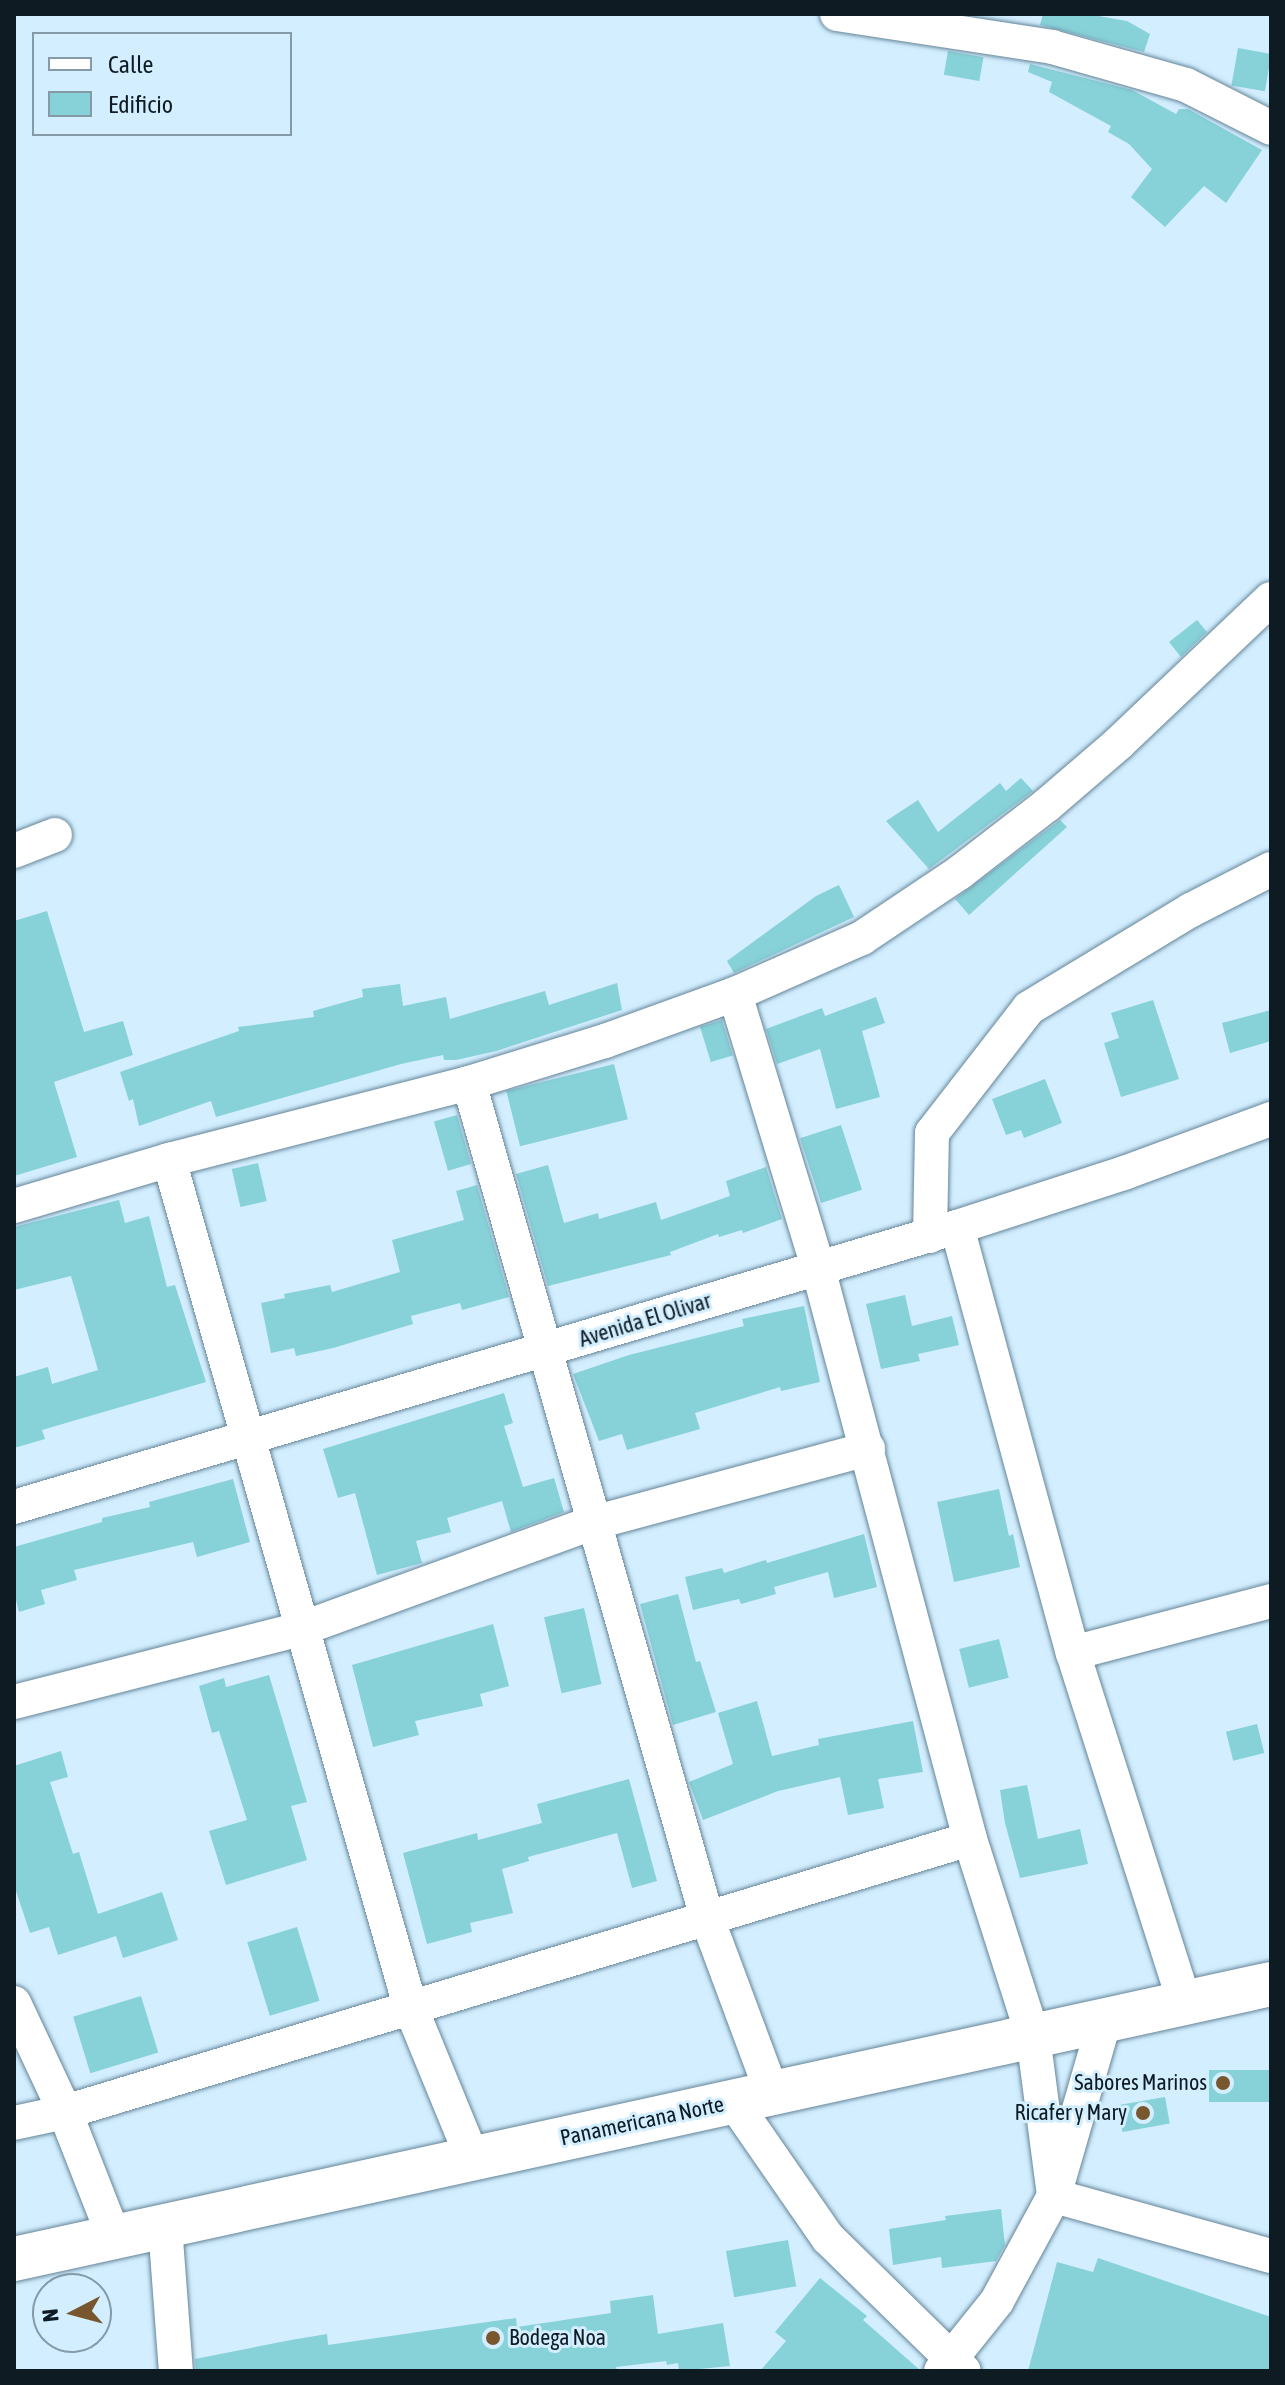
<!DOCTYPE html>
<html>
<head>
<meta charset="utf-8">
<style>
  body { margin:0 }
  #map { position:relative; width:1285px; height:2385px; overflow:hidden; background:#d2eeff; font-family:"Asap Condensed",sans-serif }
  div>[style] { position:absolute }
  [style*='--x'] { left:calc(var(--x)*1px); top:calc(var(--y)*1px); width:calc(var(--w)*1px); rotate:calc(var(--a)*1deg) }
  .building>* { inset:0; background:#87d1d8; transform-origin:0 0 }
  .roads { filter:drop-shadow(0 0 2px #658598) drop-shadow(0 0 2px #658598) }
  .street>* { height:34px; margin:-17px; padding:0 17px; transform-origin:17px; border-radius:17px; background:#fff }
  .highway>* { height:44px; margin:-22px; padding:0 22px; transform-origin:22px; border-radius:22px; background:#fff }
  .dots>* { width:22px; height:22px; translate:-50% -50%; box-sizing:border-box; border:4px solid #d2eeff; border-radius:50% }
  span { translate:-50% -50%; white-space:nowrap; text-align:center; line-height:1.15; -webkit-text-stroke:6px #d2eeff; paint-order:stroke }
  .street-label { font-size:22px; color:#0e1b23 }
  .poi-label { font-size:22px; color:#0e1b23 }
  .right { translate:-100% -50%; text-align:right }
  .left { translate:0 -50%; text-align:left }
  .frame { position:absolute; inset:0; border:16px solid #0e1b23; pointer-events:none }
  .legend { position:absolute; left:32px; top:32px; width:260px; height:104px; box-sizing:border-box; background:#d2eeff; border:2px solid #849aa7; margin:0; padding:10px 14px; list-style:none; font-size:24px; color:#0e1b23 }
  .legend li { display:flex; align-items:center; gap:16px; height:40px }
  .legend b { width:40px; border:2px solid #849aa7 }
  .north { position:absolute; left:32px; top:2273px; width:80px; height:80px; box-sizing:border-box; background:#d2eeff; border:2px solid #849aa7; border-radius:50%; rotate:264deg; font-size:22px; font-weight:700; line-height:32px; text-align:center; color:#0e1b23 }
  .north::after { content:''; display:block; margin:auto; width:28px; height:36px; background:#79572e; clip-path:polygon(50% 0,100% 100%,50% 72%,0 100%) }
</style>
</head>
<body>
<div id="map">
  <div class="building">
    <i style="clip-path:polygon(1043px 14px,1087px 14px,1127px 21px,1150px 34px,1144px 52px,1040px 25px)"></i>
    <i style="left:1238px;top:48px;width:34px;height:38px;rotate:10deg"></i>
    <i style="left:948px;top:51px;width:36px;height:24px;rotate:10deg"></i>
    <i style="clip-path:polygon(1030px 64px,1132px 90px,1176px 114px,1179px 109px,1188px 109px,1262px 150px,1226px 203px,1204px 186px,1165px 227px,1131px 197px,1152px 169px,1129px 144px,1108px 132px,1111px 126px,1049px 92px,1052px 82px,1028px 72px)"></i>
    <i style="clip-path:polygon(1197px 620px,1207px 632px,1181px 657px,1169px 642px)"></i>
    <i style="clip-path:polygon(1021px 778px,1033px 791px,929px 869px,886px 821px,918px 800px,938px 832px,1000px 783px,1006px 791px)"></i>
    <i style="clip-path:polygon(1060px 820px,1067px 827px,969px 915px,955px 899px)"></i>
    <i style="clip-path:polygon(839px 885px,854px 917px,734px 973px,727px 961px,816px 896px)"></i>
    <i style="clip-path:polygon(47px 911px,84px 1032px,123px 1021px,133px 1055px,54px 1082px,77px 1157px,14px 1176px,14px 921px)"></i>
    <i style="clip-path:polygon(617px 983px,622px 1010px,496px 1051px,456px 1060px,444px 1060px,443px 1055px,401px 1064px,216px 1117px,211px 1101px,139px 1126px,133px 1099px,129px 1101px,120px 1072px,239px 1031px,238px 1027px,314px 1017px,313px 1011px,363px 997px,362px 989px,400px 984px,403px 1006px,446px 997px,450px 1019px,545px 991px,549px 1005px)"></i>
    <i style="clip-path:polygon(876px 997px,885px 1023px,862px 1031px,880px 1097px,836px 1109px,820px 1049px,777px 1064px,766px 1029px,822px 1008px,825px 1016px)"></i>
    <i style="clip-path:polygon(1153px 1000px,1179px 1079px,1121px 1097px,1104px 1043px,1119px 1038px,1111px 1013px)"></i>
    <i style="clip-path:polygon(1271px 1010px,1271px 1041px,1230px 1053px,1222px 1023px)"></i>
    <i style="left:722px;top:1020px;width:37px;height:23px;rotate:73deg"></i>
    <i style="left:614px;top:1064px;width:57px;height:111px;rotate:76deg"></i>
    <i style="clip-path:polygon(1045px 1079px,1062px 1123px,1024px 1138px,1021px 1130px,1006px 1135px,992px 1099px)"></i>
    <i style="left:457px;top:1115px;width:51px;height:24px;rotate:74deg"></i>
    <i style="left:841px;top:1125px;width:68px;height:43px;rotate:72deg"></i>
    <i style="left:258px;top:1163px;width:39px;height:27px;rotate:77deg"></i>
    <i style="clip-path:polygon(548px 1165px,564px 1223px,598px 1213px,599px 1219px,656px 1202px,661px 1220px,730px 1196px,726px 1181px,766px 1167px,782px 1219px,743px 1233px,742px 1230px,719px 1237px,718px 1234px,670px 1252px,671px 1255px,548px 1286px,516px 1174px)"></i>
    <i style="clip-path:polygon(477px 1185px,509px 1297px,462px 1310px,460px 1303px,411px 1316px,413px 1324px,333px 1348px,296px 1356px,294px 1348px,271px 1353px,261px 1303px,285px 1298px,284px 1294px,330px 1285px,332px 1292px,400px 1272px,392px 1240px,464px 1220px,456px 1191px)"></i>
    <i style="clip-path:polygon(119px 1200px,125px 1223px,149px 1216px,167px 1287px,175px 1285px,206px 1382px,42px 1430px,45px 1439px,14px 1448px,14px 1377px,48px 1367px,52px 1384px,98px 1370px,71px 1276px,14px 1290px,14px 1227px)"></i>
    <i style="clip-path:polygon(905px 1295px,912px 1326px,952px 1316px,959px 1345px,918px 1354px,920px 1361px,881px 1369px,866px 1304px)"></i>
    <i style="clip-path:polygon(804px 1306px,820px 1382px,781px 1391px,780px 1387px,695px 1413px,700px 1429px,627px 1450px,622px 1434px,599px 1441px,573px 1374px,629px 1355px,744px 1326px,742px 1319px)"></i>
    <i style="clip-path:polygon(504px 1393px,513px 1423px,504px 1426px,523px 1487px,554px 1478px,564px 1512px,511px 1532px,502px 1501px,447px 1518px,451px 1532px,416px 1541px,422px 1563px,377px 1575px,355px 1493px,338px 1498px,323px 1449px)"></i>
    <i style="clip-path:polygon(233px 1479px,250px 1542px,197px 1557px,193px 1542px,74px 1570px,77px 1580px,41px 1590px,45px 1604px,19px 1612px,14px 1592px,14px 1547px,102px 1522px,102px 1518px,150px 1507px,149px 1502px)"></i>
    <i style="clip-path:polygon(999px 1489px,1009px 1536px,1013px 1534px,1020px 1567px,954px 1582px,937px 1502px)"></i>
    <i style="clip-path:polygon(864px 1534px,877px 1587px,834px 1598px,828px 1572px,774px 1587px,776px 1594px,741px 1604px,739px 1599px,693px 1610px,685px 1577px,722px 1568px,724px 1573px,766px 1560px,767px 1563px)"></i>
    <i style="clip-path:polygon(678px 1594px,696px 1662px,700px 1661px,716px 1712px,673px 1725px,640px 1604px)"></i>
    <i style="left:584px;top:1608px;width:78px;height:41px;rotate:77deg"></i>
    <i style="clip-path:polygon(493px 1624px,509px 1686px,480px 1694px,483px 1706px,415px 1721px,419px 1735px,373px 1747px,352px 1665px)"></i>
    <i style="left:999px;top:1639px;width:40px;height:41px;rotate:76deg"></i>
    <i style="clip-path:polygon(269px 1675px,307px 1802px,291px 1806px,307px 1860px,226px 1885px,209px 1831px,247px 1820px,219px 1731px,212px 1733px,199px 1686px,224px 1678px,226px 1687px)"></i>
    <i style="clip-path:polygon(757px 1701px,772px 1756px,819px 1745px,818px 1739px,913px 1721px,923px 1772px,878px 1779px,884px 1808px,848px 1815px,840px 1777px,778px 1791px,703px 1820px,689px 1782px,733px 1764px,718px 1713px)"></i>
    <i style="left:1257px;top:1724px;width:30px;height:32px;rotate:76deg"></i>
    <i style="clip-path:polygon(61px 1751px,68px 1777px,50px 1782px,73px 1854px,79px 1852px,98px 1914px,162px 1892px,178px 1940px,123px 1958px,116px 1936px,58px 1955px,49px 1927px,30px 1933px,14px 1885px,14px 1766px)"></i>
    <i style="clip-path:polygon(629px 1779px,657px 1881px,632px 1888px,617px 1833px,528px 1857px,529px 1861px,502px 1869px,513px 1913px,470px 1923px,472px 1932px,427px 1944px,403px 1853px,477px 1833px,478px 1840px,542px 1823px,537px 1804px)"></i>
    <i style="clip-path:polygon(1027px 1785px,1038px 1839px,1080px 1829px,1088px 1864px,1020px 1878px,1005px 1823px,1000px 1790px)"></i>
    <i style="left:297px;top:1927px;width:77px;height:52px;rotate:73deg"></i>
    <i style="left:141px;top:1996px;width:59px;height:71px;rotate:73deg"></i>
    <i style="left:1271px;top:2070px;width:32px;height:62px;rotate:90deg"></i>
    <i style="left:1165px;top:2097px;width:27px;height:48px;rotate:80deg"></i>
    <i style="clip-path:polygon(1001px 2209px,1005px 2245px,996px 2261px,942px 2268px,941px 2257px,893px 2265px,889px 2229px,946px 2220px,945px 2216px)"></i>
    <i style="left:788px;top:2240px;width:47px;height:63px;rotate:80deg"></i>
    <i style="clip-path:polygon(1098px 2258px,1271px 2317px,1271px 2371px,1028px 2371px,1057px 2262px,1093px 2272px)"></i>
    <i style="clip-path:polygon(820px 2278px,867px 2316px,863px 2320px,921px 2371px,760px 2371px,786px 2341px,775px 2332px)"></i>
    <i style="clip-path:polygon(653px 2295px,658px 2334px,723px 2323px,730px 2366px,679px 2371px,678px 2363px,667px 2365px,666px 2361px,616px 2367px,617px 2371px,196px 2371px,195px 2359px,291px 2340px,327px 2334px,328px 2345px,516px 2318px,517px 2327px,611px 2313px,610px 2301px)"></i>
  </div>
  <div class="roads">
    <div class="street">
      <i style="--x:837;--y:14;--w:218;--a:8.7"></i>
      <i style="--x:1052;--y:47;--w:139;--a:15.8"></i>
      <i style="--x:1186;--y:85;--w:95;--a:26.8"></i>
      <i style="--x:14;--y:851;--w:44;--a:-21.3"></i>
      <i style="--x:735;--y:994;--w:286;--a:73.1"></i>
      <i style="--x:818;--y:1268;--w:591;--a:75.09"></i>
      <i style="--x:970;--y:1839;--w:207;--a:72.3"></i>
      <i style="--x:1033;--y:2036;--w:161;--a:82.5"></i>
      <i style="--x:1054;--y:2196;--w:225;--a:15.5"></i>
      <i style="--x:469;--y:1083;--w:868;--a:74.09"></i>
      <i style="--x:707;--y:1918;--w:187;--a:69.6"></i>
      <i style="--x:169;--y:1160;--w:880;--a:74.1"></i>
      <i style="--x:410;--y:2006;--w:163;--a:67.7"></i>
      <i style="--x:14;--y:1206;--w:162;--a:-16.5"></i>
      <i style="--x:169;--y:1160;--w:310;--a:-14.4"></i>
      <i style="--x:469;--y:1083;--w:142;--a:-17.2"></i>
      <i style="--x:605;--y:1041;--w:138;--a:-19.9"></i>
      <i style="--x:735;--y:994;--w:139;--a:-23.8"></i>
      <i style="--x:862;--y:938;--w:117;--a:-33.8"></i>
      <i style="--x:959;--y:873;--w:111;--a:-37.7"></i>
      <i style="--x:1047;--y:805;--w:95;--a:-40.7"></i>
      <i style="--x:1119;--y:743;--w:209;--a:-43.5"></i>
      <i style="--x:957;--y:1227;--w:442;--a:74.8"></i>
      <i style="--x:1073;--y:1653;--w:367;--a:72.3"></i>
      <i style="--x:930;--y:1236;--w:103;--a:-88.9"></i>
      <i style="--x:932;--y:1133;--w:158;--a:-52.2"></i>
      <i style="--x:1029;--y:1008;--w:189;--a:-31.2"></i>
      <i style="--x:1191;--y:910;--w:90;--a:-27.1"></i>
      <i style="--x:14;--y:1507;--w:984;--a:-16.54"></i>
      <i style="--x:957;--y:1227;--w:176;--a:-17.9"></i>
      <i style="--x:1124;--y:1173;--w:157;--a:-20.2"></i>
      <i style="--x:1073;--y:1653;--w:205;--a:-14.7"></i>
      <i style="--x:14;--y:1702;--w:296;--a:-14.3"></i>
      <i style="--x:301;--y:1629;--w:311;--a:-20"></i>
      <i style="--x:593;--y:1523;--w:285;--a:-15.1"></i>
      <i style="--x:14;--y:2003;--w:120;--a:64.9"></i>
      <i style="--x:65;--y:2112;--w:134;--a:68.6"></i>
      <i style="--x:733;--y:2101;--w:167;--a:55.3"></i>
      <i style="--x:828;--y:2238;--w:190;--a:44.4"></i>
      <i style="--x:14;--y:2123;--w:52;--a:-12.2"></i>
      <i style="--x:65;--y:2112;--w:945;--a:-16.79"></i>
      <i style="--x:165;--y:2226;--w:145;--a:85.7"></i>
      <i style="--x:941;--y:2371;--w:90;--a:-51.3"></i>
      <i style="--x:997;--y:2301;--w:119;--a:-61.5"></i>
      <i style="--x:1054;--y:2196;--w:184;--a:-73.9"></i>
    </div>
    <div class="highway">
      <i style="--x:14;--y:2259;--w:1287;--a:-12.34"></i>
    </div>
  </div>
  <div class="dots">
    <i style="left:1223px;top:2083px;background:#79572e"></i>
    <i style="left:1143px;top:2113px;background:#79572e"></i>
    <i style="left:493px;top:2338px;background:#79572e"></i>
  </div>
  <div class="street-label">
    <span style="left:645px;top:1320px;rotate:-17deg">Avenida El Olivar</span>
    <span style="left:642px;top:2121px;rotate:-12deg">Panamericana Norte</span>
  </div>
  <div class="poi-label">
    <span class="right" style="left:1207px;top:2083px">Sabores Marinos</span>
    <span class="right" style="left:1127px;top:2113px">Ricafer y Mary</span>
    <span class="left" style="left:509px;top:2338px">Bodega Noa</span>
  </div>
  <div class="frame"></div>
  <ul class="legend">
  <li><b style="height:10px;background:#fff"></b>Calle</li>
  <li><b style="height:22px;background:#87d1d8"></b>Edificio</li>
  </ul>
  <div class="north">N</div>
</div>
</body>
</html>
